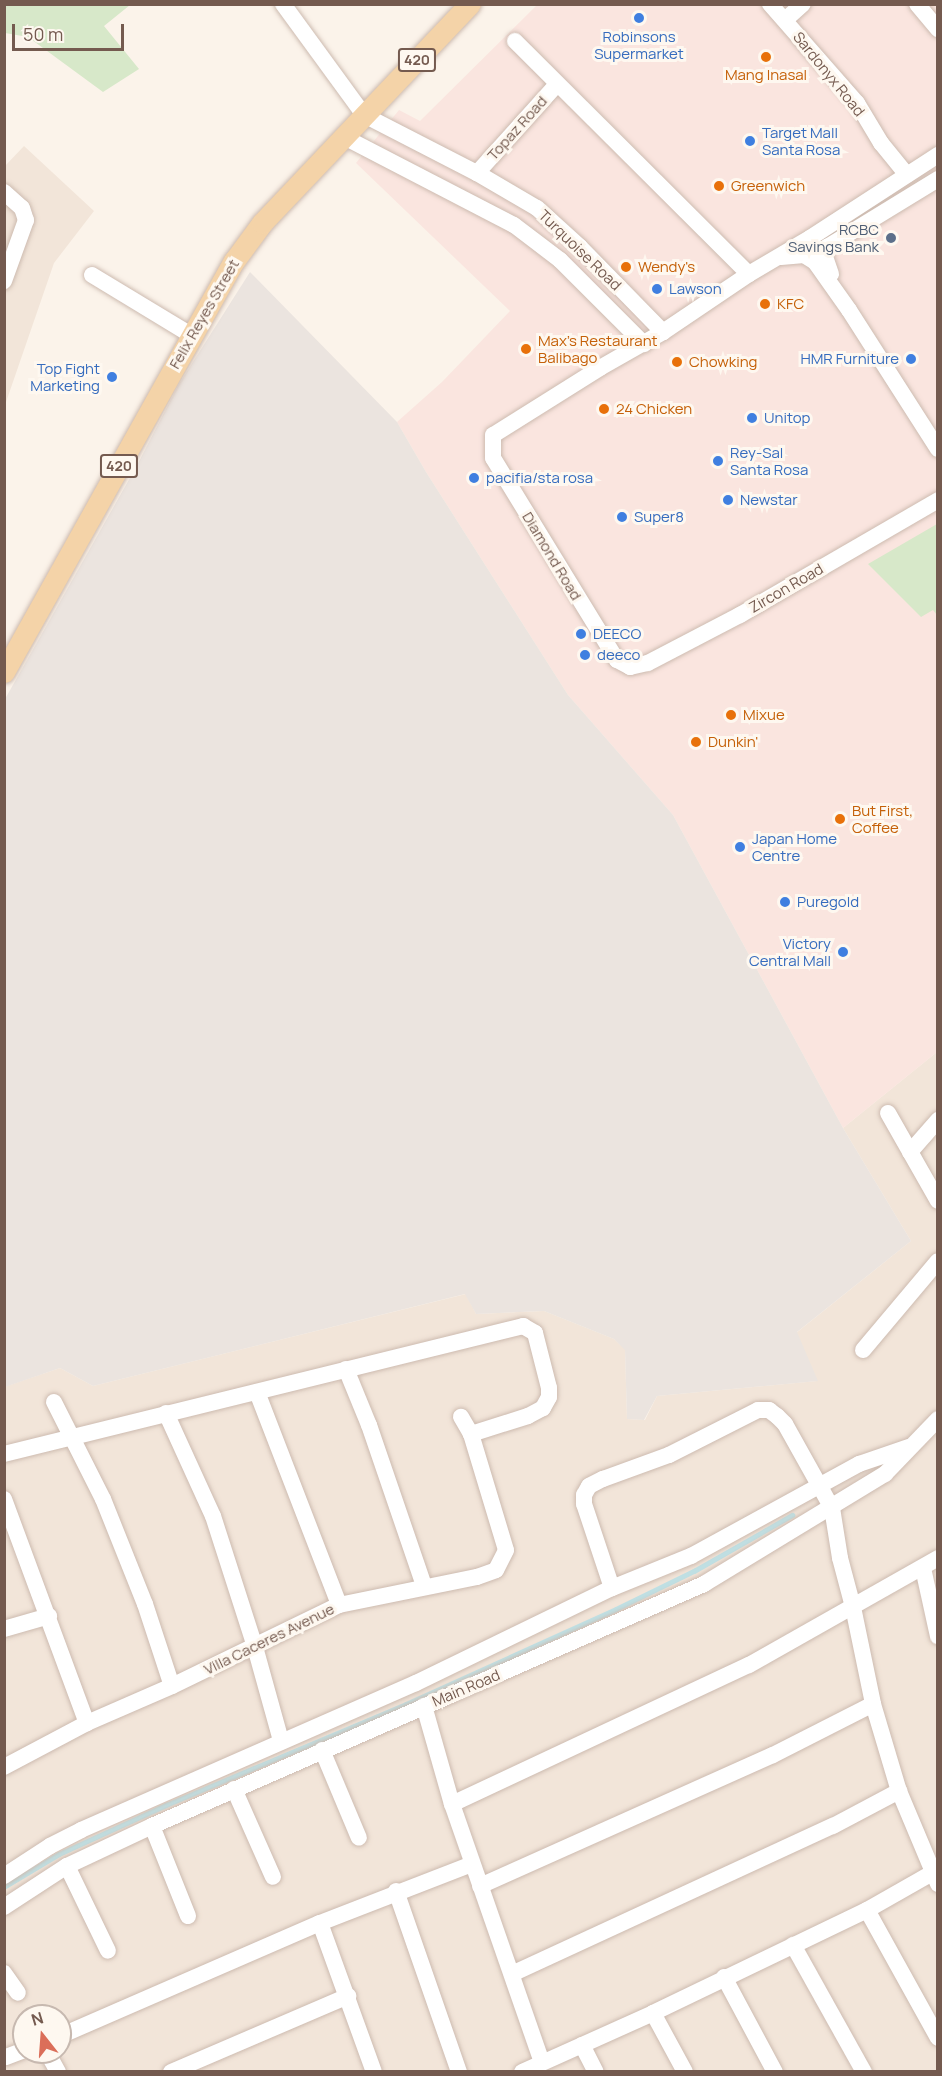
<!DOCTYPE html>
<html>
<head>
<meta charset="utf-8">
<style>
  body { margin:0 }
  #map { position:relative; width:942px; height:2076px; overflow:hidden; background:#fbf3ea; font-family:Manrope,sans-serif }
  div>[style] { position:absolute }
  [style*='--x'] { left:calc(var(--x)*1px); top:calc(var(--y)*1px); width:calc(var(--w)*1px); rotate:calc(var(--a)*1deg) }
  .residential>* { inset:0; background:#f2e5d9 }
  .commercial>* { inset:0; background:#fae5df }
  .industrial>* { inset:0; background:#ebe4df }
  .green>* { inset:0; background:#d7e8c9 }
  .stream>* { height:4.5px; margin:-2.25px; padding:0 2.25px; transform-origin:2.25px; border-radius:2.25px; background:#bfe0e4 }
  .roads { filter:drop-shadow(0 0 2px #cdbbb0) drop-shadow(0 0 2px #cdbbb0) }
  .minor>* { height:16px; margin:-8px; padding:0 8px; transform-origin:8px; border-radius:8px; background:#fff }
  .major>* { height:21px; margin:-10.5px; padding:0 10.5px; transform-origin:10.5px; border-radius:10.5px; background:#f4d3a8 }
  .dots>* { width:16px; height:16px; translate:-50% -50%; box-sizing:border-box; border:3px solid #fef8f0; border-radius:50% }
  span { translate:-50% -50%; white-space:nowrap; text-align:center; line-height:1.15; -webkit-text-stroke:6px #fef8f0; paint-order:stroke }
  .shield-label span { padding:2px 4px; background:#fef8f0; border:2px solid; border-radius:4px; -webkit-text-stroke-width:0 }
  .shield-label { font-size:14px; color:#745a4f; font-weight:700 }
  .shop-label { font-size:15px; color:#366cbe }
  .left { translate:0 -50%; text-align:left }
  .right { translate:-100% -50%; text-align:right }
  .street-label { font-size:15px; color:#745a4f }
  .food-label { font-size:15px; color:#c56008 }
  .service-label { font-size:15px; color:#4e5e75 }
  .frame { position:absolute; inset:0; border:6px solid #745a4f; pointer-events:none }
  .north { position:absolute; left:12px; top:2004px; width:60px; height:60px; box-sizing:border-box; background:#fef8f0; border:2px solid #c7b9b0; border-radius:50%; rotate:343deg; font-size:16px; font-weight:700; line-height:24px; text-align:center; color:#745a4f }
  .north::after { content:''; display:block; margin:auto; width:21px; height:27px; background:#db6e59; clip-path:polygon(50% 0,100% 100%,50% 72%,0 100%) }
  .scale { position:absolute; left:12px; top:24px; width:112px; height:27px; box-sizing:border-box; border:3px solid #745a4f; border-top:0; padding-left:8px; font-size:18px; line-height:21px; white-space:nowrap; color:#745a4f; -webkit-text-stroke:4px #fef8f0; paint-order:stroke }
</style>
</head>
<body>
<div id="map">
  <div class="residential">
    <i style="clip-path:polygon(24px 146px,94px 211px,54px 263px,5px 405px,5px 166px)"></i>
    <i style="clip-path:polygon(evenodd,937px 1052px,937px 2071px,5px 2071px,4px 1387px,60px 1368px,93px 1386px,466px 1294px,476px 1314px,544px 1311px,614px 1339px,625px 1349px,627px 1419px,645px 1420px,657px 1396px,817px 1381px,796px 1333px,911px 1241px,843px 1128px,937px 1052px,24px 2016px,60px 2016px,60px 2052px,24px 2052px,24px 2016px)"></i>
  </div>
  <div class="commercial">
    <i style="clip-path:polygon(537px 5px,937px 5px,937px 1052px,843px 1128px,673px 815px,568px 695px,426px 472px,397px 422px,442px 382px,510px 311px,356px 163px,399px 110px,420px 121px)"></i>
  </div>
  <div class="industrial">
    <i style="clip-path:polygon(250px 272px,397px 422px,426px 472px,568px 695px,673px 815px,843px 1128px,911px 1241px,797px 1332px,818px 1381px,657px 1396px,644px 1420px,627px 1419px,625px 1350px,614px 1339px,544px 1311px,476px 1314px,465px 1294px,93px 1386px,60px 1368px,5px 1387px,5px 699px,135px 469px,179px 384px)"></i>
  </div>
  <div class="green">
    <i style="clip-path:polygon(4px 5px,130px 5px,104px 26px,139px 69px,103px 92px,28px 37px,5px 33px)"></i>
    <i style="clip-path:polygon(937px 524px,937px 615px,933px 610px,921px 617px,868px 564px)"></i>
  </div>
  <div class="stream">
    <i style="--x:4;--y:1887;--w:64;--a:-31"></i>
    <i style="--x:59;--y:1854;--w:118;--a:-24.6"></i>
    <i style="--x:166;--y:1805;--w:260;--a:-22.8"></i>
    <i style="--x:406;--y:1704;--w:230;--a:-24.3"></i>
    <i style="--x:616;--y:1609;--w:87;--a:-26"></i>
    <i style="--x:694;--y:1571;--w:113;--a:-29.7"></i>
  </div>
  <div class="roads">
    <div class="minor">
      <i style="--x:283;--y:4;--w:137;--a:53.9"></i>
      <i style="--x:364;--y:115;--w:127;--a:27.2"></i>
      <i style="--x:477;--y:173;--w:69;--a:30.3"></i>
      <i style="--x:537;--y:208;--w:58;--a:42.2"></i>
      <i style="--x:580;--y:247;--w:119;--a:45.7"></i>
      <i style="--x:663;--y:332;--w:104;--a:-34"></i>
      <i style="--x:749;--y:274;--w:71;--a:-30.5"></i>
      <i style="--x:810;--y:238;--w:153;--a:-33"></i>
      <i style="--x:770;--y:4;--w:132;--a:48.7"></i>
      <i style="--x:857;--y:103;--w:47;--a:59"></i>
      <i style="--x:881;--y:143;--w:41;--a:50.9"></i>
      <i style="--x:917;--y:4;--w:33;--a:50"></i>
      <i style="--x:785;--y:20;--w:24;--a:-42"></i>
      <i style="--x:515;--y:41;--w:330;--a:44.9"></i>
      <i style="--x:344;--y:137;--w:191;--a:27.4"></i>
      <i style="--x:514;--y:225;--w:58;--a:37.3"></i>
      <i style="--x:560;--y:260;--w:119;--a:45"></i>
      <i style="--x:477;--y:173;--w:120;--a:-48"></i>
      <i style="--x:4;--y:192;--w:24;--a:42"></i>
      <i style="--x:22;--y:208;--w:13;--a:72"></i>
      <i style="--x:26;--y:220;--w:65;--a:109.8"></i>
      <i style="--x:781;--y:257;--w:23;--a:-5"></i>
      <i style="--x:804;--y:255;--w:13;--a:32"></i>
      <i style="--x:815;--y:262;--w:59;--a:54.7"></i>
      <i style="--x:849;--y:310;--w:165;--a:57.4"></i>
      <i style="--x:831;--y:274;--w:21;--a:-109"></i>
      <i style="--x:824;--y:254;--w:8;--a:-67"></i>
      <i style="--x:827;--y:247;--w:130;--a:-31.5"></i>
      <i style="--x:92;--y:275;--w:116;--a:31.2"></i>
      <i style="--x:663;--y:332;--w:73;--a:150.3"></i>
      <i style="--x:600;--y:368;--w:126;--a:147.9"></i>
      <i style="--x:493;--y:435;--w:23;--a:90"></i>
      <i style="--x:493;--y:458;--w:237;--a:58.5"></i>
      <i style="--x:617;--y:660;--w:15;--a:28"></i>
      <i style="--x:630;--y:667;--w:18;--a:-13"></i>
      <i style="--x:648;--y:663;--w:104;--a:-27.6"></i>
      <i style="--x:740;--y:615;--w:229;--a:-30.1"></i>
      <i style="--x:888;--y:1113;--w:101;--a:60.4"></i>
      <i style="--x:910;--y:1152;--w:43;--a:-48.8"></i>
      <i style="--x:863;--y:1350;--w:116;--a:-49.9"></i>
      <i style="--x:346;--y:1369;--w:61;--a:67.7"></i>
      <i style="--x:369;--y:1425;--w:170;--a:71.1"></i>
      <i style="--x:257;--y:1392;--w:228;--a:68.9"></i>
      <i style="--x:54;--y:1402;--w:109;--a:63.2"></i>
      <i style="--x:103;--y:1499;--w:113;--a:68.2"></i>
      <i style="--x:145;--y:1604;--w:86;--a:71.8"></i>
      <i style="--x:166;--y:1413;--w:113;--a:65.5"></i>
      <i style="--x:213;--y:1516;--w:138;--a:72.2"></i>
      <i style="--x:255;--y:1647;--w:98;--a:74.5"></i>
      <i style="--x:4;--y:1454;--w:535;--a:-13.85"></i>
      <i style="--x:523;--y:1326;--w:14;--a:30"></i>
      <i style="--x:535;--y:1333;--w:57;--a:75.7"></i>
      <i style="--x:549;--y:1388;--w:9;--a:90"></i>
      <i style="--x:549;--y:1397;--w:13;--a:119"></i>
      <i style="--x:543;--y:1408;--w:17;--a:152"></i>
      <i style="--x:528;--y:1416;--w:60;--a:162.5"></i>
      <i style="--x:4;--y:1499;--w:239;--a:69.7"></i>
      <i style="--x:923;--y:1568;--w:70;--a:77.6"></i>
      <i style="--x:612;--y:1588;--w:89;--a:-108.4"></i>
      <i style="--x:584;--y:1504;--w:9;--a:-90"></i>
      <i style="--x:584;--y:1495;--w:10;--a:-61"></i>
      <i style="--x:589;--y:1486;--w:16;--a:-27"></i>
      <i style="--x:603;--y:1479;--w:70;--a:-20"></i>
      <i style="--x:669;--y:1455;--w:100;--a:-26.8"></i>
      <i style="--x:758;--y:1410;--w:11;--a:0"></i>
      <i style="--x:769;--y:1410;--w:10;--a:37"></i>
      <i style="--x:777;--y:1416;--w:11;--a:45"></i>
      <i style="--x:785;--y:1424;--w:96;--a:60.8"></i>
      <i style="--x:832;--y:1508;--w:51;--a:80.9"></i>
      <i style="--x:840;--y:1558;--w:51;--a:75.1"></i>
      <i style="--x:853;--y:1607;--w:99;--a:78.3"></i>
      <i style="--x:873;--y:1704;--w:91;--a:73.4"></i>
      <i style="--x:899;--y:1791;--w:101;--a:67.2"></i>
      <i style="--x:4;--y:1629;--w:47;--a:-16.1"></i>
      <i style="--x:424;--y:1706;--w:102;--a:74.1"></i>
      <i style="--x:452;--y:1804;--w:273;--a:70.8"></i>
      <i style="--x:322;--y:1750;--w:95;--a:67.2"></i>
      <i style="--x:4;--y:1767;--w:94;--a:-27.9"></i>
      <i style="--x:87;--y:1723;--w:93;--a:-23.5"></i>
      <i style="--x:172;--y:1686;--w:186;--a:-25.9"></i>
      <i style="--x:339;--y:1605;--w:141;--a:-11.5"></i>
      <i style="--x:477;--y:1577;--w:20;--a:-20"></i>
      <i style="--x:496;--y:1570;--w:22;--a:-63"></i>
      <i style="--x:506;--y:1550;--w:121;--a:-106.8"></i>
      <i style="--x:471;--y:1434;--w:20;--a:-120"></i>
      <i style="--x:234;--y:1789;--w:96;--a:66.1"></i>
      <i style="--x:452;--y:1804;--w:328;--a:-25.1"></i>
      <i style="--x:749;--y:1665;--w:217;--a:-29.5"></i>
      <i style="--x:152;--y:1826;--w:97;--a:68.2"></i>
      <i style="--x:67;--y:1866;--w:94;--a:64.2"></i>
      <i style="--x:4;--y:1876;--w:55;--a:-33.1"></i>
      <i style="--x:50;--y:1846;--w:35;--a:-27"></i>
      <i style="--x:81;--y:1830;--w:366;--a:-23.7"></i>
      <i style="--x:416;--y:1683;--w:218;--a:-25.9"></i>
      <i style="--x:612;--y:1588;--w:85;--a:-22.1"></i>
      <i style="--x:691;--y:1556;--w:192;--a:-28.7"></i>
      <i style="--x:859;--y:1464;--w:53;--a:-18.8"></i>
      <i style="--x:480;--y:1886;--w:321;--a:-24.1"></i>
      <i style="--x:773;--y:1755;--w:112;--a:-27"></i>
      <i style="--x:396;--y:1891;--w:192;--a:70.8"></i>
      <i style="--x:4;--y:1907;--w:75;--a:-33.1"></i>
      <i style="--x:67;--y:1866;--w:94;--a:-25.2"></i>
      <i style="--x:152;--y:1826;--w:603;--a:-23.67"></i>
      <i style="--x:704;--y:1584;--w:212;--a:-31.3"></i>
      <i style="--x:885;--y:1474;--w:76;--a:-46.1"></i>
      <i style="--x:867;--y:1910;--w:146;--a:61"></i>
      <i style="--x:320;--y:1923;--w:158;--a:70.1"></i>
      <i style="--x:793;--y:1945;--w:145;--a:60.8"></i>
      <i style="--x:4;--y:1973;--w:24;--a:55"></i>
      <i style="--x:512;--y:1974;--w:353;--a:-24.8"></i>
      <i style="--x:833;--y:1826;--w:75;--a:-27.9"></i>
      <i style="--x:724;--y:1977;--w:108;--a:61.8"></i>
      <i style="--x:653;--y:2013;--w:67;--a:61.5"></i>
      <i style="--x:60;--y:2036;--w:283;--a:-23.5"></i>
      <i style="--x:320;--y:1923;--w:163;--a:-21.2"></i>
      <i style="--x:582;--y:2045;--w:30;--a:63"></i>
      <i style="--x:47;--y:2052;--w:23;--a:61"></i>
      <i style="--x:6;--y:2057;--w:19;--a:-21"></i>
      <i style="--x:171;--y:2072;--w:193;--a:-23.2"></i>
      <i style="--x:522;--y:2072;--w:144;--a:-24.2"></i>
      <i style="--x:653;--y:2013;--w:237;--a:-25.7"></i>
      <i style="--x:867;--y:1910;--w:75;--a:-29.6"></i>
    </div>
    <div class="major">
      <i style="--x:4;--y:672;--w:471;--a:-60.8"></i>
      <i style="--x:234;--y:261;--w:47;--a:-53.6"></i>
      <i style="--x:262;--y:223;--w:302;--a:-46.5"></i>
    </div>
  </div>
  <div class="dots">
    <i style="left:639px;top:18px;background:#3f7fe0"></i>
    <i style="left:766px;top:57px;background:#e8710a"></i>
    <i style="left:750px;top:141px;background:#3f7fe0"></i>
    <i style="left:719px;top:186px;background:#e8710a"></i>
    <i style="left:891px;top:238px;background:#5c6f8a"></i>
    <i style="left:626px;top:267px;background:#e8710a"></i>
    <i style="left:657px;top:289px;background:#3f7fe0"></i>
    <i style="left:765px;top:304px;background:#e8710a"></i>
    <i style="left:526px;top:349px;background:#e8710a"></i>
    <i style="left:911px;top:359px;background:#3f7fe0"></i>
    <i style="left:677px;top:362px;background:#e8710a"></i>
    <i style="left:112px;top:377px;background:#3f7fe0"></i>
    <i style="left:604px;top:409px;background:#e8710a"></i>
    <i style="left:752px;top:418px;background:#3f7fe0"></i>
    <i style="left:718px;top:461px;background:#3f7fe0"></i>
    <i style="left:474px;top:478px;background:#3f7fe0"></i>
    <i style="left:728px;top:500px;background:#3f7fe0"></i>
    <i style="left:622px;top:517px;background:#3f7fe0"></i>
    <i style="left:581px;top:634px;background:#3f7fe0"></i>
    <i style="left:585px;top:655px;background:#3f7fe0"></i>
    <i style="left:731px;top:715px;background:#e8710a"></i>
    <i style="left:696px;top:742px;background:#e8710a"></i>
    <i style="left:840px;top:819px;background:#e8710a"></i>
    <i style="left:740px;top:847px;background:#3f7fe0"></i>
    <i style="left:785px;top:902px;background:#3f7fe0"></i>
    <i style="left:843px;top:952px;background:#3f7fe0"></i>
  </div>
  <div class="shield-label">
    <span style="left:417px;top:60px">420</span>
    <span style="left:119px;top:466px">420</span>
  </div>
  <div class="shop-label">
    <span style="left:639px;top:45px">Robinsons<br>Supermarket</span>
    <span class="left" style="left:762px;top:141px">Target Mall<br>Santa Rosa</span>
    <span class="left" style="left:669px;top:289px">Lawson</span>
    <span class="right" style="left:899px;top:359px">HMR Furniture</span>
    <span class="right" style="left:100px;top:377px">Top Fight<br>Marketing</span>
    <span class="left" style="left:764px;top:418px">Unitop</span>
    <span class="left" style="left:730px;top:461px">Rey-Sal<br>Santa Rosa</span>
    <span class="left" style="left:486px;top:478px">pacifia/sta rosa</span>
    <span class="left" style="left:740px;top:500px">Newstar</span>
    <span class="left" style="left:634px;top:517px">Super8</span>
    <span class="left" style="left:593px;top:634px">DEECO</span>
    <span class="left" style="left:597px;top:655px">deeco</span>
    <span class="left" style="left:752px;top:847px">Japan Home<br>Centre</span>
    <span class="left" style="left:797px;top:902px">Puregold</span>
    <span class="right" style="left:831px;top:952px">Victory<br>Central Mall</span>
  </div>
  <div class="street-label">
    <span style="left:829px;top:74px;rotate:51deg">Sardonyx Road</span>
    <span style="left:517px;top:128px;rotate:-48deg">Topaz Road</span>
    <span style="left:580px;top:250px;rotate:44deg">Turquoise Road</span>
    <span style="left:204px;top:314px;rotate:-60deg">Felix Reyes Street</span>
    <span style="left:552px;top:556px;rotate:59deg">Diamond Road</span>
    <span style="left:786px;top:588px;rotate:-30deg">Zircon Road</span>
    <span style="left:269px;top:1639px;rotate:-26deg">Villa Caceres Avenue</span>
    <span style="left:466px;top:1688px;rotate:-23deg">Main Road</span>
  </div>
  <div class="food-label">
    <span style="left:766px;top:75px">Mang Inasal</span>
    <span class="left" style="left:731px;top:186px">Greenwich</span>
    <span class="left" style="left:638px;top:267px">Wendy's</span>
    <span class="left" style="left:777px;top:304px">KFC</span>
    <span class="left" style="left:538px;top:349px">Max's Restaurant<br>Balibago</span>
    <span class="left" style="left:689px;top:362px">Chowking</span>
    <span class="left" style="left:616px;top:409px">24 Chicken</span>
    <span class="left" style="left:743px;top:715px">Mixue</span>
    <span class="left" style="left:708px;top:742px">Dunkin'</span>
    <span class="left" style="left:852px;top:819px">But First,<br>Coffee</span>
  </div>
  <div class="service-label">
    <span class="right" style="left:879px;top:238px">RCBC<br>Savings Bank</span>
  </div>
  <div class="frame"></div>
  <div class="north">N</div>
  <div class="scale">50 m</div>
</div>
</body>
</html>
